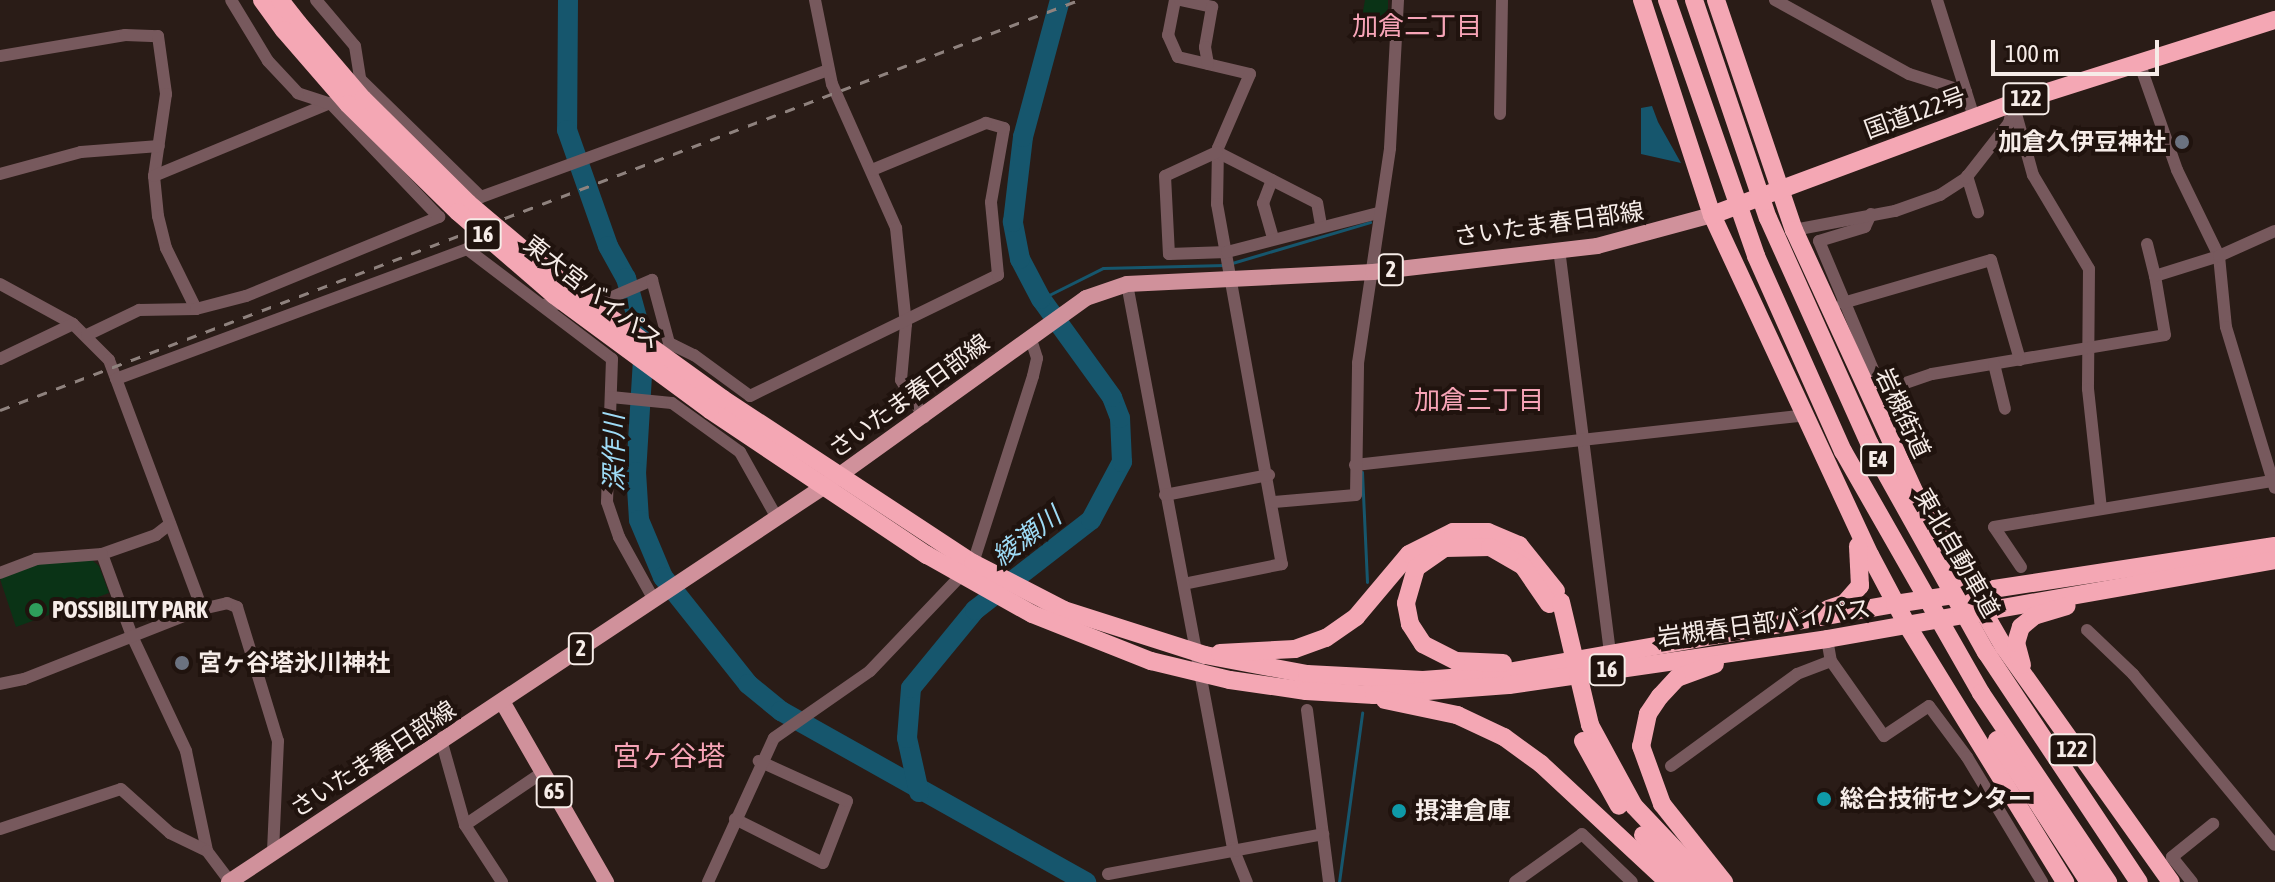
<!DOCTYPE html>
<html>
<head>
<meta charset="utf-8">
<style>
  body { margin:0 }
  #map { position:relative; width:2275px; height:882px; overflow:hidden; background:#2a1c17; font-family:"Asap Condensed","Noto Sans JP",sans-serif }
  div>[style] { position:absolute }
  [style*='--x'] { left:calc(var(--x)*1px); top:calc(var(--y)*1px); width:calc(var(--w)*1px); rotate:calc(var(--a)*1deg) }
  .green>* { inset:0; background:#0a3316 }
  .water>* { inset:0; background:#16566d }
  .stream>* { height:3px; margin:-1.5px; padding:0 1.5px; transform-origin:1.5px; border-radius:1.5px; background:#16566d }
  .river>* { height:20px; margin:-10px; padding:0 10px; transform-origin:10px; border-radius:10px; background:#16566d }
  .minor>* { height:12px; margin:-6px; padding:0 6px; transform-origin:6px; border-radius:6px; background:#77595d }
  .major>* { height:16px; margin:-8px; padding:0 8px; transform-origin:8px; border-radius:8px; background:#d0919b }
  .highway>* { height:18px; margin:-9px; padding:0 9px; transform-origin:9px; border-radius:9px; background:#f4a7b4 }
  .rail>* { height:3px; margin-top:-1.5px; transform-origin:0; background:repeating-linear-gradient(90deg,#8f827e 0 10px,transparent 0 20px) }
  .highway-bridge>* { height:18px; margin:-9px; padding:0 9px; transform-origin:9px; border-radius:9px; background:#f4a7b4 }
  .dots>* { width:22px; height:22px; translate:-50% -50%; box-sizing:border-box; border:4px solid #20130e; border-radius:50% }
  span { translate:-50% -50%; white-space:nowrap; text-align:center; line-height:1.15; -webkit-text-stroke:8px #20130e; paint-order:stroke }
  .shield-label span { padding:2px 6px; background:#20130e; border:2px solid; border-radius:6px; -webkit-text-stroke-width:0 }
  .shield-label { font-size:22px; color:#f6ece8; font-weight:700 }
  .street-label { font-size:24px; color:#f6ece8 }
  .poi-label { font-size:24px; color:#f6ece8; font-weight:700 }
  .right { translate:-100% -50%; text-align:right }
  .left { translate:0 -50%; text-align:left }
  .neighbourhood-label { font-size:26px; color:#f7a4b7 }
  .water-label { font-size:26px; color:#9edbf6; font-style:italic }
  .quarter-label { font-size:28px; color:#f7a4b7 }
  .scale { position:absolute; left:1991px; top:40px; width:168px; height:36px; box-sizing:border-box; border:4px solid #f6ece8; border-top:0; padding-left:10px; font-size:24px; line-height:28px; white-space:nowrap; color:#f6ece8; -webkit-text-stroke:6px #20130e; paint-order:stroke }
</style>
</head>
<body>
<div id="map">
  <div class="green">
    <i style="clip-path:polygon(1365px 0,1388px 0,1388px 34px,1360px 28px)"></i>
    <i style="clip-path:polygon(92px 560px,99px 566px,109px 593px,16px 627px,0 579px,38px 564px)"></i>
  </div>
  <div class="water">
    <i style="clip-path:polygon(1652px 106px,1658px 122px,1681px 163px,1641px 154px,1641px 108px)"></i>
  </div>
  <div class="stream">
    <i style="--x:1232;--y:263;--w:144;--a:-16.5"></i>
    <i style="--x:1041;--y:299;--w:69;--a:-26.6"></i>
    <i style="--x:1103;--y:268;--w:122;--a:-1.4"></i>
    <i style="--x:1362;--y:472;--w:110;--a:87.4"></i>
    <i style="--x:1339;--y:882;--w:171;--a:-82.2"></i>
  </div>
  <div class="river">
    <i style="--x:568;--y:0;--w:130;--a:90.4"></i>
    <i style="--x:567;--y:130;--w:123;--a:70.5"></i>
    <i style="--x:608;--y:246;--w:37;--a:61"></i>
    <i style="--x:626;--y:278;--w:67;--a:74.5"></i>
    <i style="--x:644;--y:343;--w:129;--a:93.5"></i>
    <i style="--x:636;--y:472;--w:48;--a:86.4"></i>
    <i style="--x:639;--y:520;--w:62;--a:67.2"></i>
    <i style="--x:663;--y:577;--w:137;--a:51.5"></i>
    <i style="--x:748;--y:684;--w:43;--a:39.3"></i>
    <i style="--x:781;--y:711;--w:350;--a:29.3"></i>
    <i style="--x:919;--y:792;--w:55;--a:-102.5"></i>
    <i style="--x:907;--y:738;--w:50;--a:-85.4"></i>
    <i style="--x:911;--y:688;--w:101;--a:-50.6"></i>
    <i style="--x:975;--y:610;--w:147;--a:-37.8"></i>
    <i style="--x:1091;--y:520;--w:66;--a:-61.9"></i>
    <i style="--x:1122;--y:462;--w:44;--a:-92.6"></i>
    <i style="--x:1120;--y:418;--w:22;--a:-111"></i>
    <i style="--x:1112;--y:397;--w:121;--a:-125.9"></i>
    <i style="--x:1041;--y:299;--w:45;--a:-117.7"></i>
    <i style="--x:1020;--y:259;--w:38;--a:-101"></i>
    <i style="--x:1013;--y:222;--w:86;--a:-83.3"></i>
    <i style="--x:1023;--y:137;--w:142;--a:-74.9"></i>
  </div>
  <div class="minor">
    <i style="--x:316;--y:0;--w:60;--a:49.7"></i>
    <i style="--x:355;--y:46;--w:33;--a:81"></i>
    <i style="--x:360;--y:79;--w:169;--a:44.3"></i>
    <i style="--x:481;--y:197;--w:370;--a:-20.1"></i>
    <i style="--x:815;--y:0;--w:86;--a:78.6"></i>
    <i style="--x:832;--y:84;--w:158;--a:66"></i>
    <i style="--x:896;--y:228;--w:97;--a:84.1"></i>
    <i style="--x:906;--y:324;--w:56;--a:95.1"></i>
    <i style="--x:901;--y:380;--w:44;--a:58.1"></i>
    <i style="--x:1175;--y:0;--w:36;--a:101"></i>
    <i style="--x:1168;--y:35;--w:24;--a:66"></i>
    <i style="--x:1178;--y:57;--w:74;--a:13.3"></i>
    <i style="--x:1250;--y:74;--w:81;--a:113.4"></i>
    <i style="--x:1218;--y:148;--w:56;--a:91"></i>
    <i style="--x:1217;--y:204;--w:366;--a:79.8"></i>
    <i style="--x:1282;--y:564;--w:100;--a:168.5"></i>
    <i style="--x:1180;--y:0;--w:33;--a:12"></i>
    <i style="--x:1212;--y:7;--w:41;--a:99.9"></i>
    <i style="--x:1205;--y:47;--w:17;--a:80"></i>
    <i style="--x:1775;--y:0;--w:153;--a:28.9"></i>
    <i style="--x:1909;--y:74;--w:60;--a:17.5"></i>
    <i style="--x:1937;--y:0;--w:123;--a:72.5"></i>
    <i style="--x:0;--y:56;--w:127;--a:-9.5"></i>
    <i style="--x:125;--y:35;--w:33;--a:2"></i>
    <i style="--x:158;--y:36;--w:59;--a:82.1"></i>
    <i style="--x:166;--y:94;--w:83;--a:98.3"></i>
    <i style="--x:154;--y:176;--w:40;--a:84.3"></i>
    <i style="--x:158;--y:216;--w:33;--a:76"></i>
    <i style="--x:166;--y:248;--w:68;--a:63.8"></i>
    <i style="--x:2139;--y:62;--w:114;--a:70.6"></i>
    <i style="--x:2177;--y:170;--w:96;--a:64"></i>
    <i style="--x:2219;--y:256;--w:71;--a:84.4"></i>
    <i style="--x:2226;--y:327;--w:168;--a:73.1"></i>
    <i style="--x:2013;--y:103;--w:75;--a:74.5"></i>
    <i style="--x:2033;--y:175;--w:109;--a:59.2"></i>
    <i style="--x:2089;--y:269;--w:120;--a:90.5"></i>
    <i style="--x:2088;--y:389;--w:120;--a:83.8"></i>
    <i style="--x:1500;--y:114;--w:114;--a:-89"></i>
    <i style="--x:0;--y:174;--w:84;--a:-15.2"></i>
    <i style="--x:81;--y:152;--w:78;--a:-4.4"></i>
    <i style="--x:154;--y:176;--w:194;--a:-22.5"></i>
    <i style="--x:1967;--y:176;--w:38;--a:73"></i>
    <i style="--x:1272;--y:180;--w:25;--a:111"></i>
    <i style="--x:1263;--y:203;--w:37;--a:74"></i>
    <i style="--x:1871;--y:214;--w:14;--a:115"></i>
    <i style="--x:1865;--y:227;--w:48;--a:163.1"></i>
    <i style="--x:1819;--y:241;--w:163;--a:67.2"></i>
    <i style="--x:1882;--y:391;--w:53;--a:-18.8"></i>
    <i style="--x:1932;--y:374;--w:236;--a:-9.5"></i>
    <i style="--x:2165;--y:335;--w:60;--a:-99.6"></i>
    <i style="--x:2155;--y:276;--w:67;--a:-17.4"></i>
    <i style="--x:2219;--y:256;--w:61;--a:-24.1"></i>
    <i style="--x:1321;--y:225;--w:22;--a:-100"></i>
    <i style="--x:1317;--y:203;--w:112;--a:-153"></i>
    <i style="--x:1217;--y:152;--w:57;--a:155.2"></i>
    <i style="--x:1165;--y:176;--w:78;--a:87.1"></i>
    <i style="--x:1169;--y:254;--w:58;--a:-2"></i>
    <i style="--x:1227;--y:252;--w:156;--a:-14.5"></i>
    <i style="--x:1794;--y:230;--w:103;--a:-10.7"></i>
    <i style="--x:1895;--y:211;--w:48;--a:-19.6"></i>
    <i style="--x:1940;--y:195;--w:31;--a:-33"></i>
    <i style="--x:1966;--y:178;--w:70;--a:-52"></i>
    <i style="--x:2009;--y:123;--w:17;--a:-77"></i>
    <i style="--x:2147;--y:244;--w:33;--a:76"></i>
    <i style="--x:1559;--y:249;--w:408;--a:82.8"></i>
    <i style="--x:0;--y:284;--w:83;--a:28.7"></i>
    <i style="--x:73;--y:324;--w:51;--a:45"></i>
    <i style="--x:109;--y:360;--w:266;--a:69.5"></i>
    <i style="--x:1127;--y:284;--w:574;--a:79.36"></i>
    <i style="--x:1233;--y:848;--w:37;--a:68"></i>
    <i style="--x:586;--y:301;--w:24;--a:-7"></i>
    <i style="--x:610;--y:298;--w:46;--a:-23.2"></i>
    <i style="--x:652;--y:280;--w:65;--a:74.9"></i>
    <i style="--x:669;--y:343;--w:28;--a:26"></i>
    <i style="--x:694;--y:355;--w:69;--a:36.2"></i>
    <i style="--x:750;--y:396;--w:276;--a:-26"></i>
    <i style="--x:998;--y:275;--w:73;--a:-95.5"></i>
    <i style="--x:991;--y:202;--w:75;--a:-80"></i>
    <i style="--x:1004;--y:128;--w:19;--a:-164"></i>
    <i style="--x:986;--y:123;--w:123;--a:157.6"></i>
    <i style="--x:1843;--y:303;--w:154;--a:-16.2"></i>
    <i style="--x:1991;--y:260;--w:104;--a:73.8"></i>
    <i style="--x:541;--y:305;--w:27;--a:-4"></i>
    <i style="--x:87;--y:335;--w:58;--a:-25.7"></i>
    <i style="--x:139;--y:310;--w:57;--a:-1"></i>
    <i style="--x:196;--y:309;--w:52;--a:-14.6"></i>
    <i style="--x:246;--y:296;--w:209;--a:-22.3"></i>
    <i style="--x:439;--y:217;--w:156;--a:-133.7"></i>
    <i style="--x:331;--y:104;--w:35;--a:-162"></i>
    <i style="--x:298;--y:93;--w:44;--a:-133.2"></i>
    <i style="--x:268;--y:61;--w:71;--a:-121.2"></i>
    <i style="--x:0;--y:359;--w:81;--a:-25.6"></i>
    <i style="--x:1994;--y:364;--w:46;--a:76.3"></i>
    <i style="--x:116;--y:379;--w:374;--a:-20.3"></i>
    <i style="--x:467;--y:249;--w:182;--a:37.2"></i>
    <i style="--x:612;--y:359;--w:143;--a:92"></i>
    <i style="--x:607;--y:502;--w:37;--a:71"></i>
    <i style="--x:619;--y:537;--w:70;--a:60.9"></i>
    <i style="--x:611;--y:397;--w:61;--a:5.6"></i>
    <i style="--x:672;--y:403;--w:84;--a:35.8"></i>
    <i style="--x:740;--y:452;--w:76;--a:60.7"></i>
    <i style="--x:1355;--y:465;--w:453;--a:-6.3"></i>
    <i style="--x:1165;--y:495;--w:106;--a:-10.9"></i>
    <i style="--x:1274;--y:502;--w:82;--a:-4.9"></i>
    <i style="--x:1356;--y:495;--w:132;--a:-89.1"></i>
    <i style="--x:1358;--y:363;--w:217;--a:-81.5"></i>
    <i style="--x:1390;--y:148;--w:148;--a:-86.9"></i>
    <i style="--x:170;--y:524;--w:18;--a:142"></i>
    <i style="--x:156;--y:535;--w:57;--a:160.6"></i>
    <i style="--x:102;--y:554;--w:87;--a:69.9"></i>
    <i style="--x:132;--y:636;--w:127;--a:64.8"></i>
    <i style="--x:186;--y:751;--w:102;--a:78.1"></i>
    <i style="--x:2021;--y:567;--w:48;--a:-124"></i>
    <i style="--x:1994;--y:527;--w:283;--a:-9.4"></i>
    <i style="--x:0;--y:573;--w:39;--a:-21"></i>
    <i style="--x:36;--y:559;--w:66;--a:-4.3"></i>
    <i style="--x:2087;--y:630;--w:64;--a:43.7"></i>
    <i style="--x:2133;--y:674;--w:222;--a:50.3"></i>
    <i style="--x:1827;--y:639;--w:22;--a:80"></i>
    <i style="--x:1831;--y:661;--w:92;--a:54.8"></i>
    <i style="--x:1884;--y:736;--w:54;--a:-33.7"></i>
    <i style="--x:1929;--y:706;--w:64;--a:53.3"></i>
    <i style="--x:1967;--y:757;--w:146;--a:59"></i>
    <i style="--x:0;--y:684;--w:25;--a:-12"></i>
    <i style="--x:24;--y:679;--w:191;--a:-21.5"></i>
    <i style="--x:202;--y:609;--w:26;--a:-13"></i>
    <i style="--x:227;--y:603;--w:11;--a:22"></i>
    <i style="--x:237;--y:607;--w:140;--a:73"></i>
    <i style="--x:278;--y:741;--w:112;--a:92.6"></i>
    <i style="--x:1307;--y:710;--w:173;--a:82.7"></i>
    <i style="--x:442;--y:743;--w:85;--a:74.3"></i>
    <i style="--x:465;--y:825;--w:68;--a:57"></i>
    <i style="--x:1671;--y:766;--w:156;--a:-36.1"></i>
    <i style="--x:1797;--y:674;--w:36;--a:-21"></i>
    <i style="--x:735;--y:819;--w:98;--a:26.6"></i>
    <i style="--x:823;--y:863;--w:66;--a:-68.8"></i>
    <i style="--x:847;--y:801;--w:97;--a:-155.6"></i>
    <i style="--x:465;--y:825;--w:94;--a:-34.2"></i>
    <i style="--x:0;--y:829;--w:127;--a:-18.3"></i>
    <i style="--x:121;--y:789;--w:66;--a:41.9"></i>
    <i style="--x:170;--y:833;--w:41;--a:25.9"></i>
    <i style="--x:207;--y:851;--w:39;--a:53"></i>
    <i style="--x:1108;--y:874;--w:219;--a:-10.5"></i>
    <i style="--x:708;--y:882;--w:158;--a:-65.4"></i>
    <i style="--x:774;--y:738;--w:117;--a:-34.9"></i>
    <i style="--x:870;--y:671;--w:149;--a:-46.4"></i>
    <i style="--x:973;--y:563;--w:196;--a:-72.2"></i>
    <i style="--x:1033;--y:376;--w:18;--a:-77"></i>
    <i style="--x:1037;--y:358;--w:22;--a:-108"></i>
    <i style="--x:1515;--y:882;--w:82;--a:-35.6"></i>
    <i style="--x:1582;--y:834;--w:69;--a:43.8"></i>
    <i style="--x:2192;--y:882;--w:32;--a:-129"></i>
    <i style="--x:2172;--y:857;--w:53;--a:-38.8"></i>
  </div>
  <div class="major">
    <i style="--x:503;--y:703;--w:207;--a:60.1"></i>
    <i style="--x:229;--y:882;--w:713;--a:-33.62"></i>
    <i style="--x:823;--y:487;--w:324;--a:-35.7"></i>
    <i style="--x:1086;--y:298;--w:43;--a:-18.9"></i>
    <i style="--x:1127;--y:284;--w:246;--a:-2.8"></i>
    <i style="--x:1373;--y:272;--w:226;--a:-6.6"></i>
    <i style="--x:1597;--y:246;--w:119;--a:-15.1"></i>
  </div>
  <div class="highway">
    <i style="--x:262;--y:0;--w:37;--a:54"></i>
    <i style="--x:280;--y:0;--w:29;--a:52"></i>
    <i style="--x:1642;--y:0;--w:226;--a:72"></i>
    <i style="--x:1712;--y:215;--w:375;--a:65.1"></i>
    <i style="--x:1870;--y:555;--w:79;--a:62.1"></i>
    <i style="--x:1907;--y:625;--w:302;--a:58.4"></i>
    <i style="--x:1716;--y:0;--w:243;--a:71.3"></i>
    <i style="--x:1794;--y:230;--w:289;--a:65.3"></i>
    <i style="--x:1915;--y:493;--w:178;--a:60"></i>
    <i style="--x:2004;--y:647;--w:288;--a:54.6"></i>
    <i style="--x:1712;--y:215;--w:321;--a:-20.4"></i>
    <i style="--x:2013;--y:103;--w:275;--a:-17.6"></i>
    <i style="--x:723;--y:399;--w:299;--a:33.3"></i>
    <i style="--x:973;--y:563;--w:102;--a:27.3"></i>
    <i style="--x:1064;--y:610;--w:148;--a:17.7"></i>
    <i style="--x:1205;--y:655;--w:104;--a:10.6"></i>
    <i style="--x:1307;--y:674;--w:116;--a:3"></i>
    <i style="--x:1423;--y:680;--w:68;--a:-4.2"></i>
    <i style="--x:1491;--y:675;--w:410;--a:-10"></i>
    <i style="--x:1895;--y:604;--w:384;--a:-8.7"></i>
    <i style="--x:710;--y:410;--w:261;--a:33.8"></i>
    <i style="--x:927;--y:555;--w:120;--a:29.3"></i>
    <i style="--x:1032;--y:614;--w:128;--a:21.6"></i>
    <i style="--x:1151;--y:661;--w:81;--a:13.5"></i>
    <i style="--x:1230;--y:680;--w:77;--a:8.2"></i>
    <i style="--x:1306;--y:691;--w:68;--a:3.4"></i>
    <i style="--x:1374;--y:695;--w:135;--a:-4.2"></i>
    <i style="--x:1509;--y:685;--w:321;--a:-8.2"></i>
    <i style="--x:1827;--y:639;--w:455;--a:-10"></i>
    <i style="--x:1828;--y:609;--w:18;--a:-19"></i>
    <i style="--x:1845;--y:603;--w:23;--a:-49"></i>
    <i style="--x:1860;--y:586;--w:40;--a:-92.9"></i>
    <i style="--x:1220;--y:653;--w:75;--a:-3.1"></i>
    <i style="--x:1295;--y:649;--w:33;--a:-20"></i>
    <i style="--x:1326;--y:638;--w:37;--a:-35"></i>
    <i style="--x:1356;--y:617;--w:82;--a:-49.9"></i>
    <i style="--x:1409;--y:554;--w:49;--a:-26.6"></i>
    <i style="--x:1453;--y:532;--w:35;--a:0"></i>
    <i style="--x:1488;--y:532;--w:34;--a:23"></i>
    <i style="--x:1519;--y:545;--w:59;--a:51.2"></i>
    <i style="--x:1503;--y:663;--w:47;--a:-177.6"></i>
    <i style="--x:1456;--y:661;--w:37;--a:-153"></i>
    <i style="--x:1423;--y:644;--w:24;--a:-123"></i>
    <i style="--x:1410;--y:624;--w:21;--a:-101"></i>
    <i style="--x:1406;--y:603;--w:36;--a:-74"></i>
    <i style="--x:1416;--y:568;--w:35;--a:-35"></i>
    <i style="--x:1445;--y:548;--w:45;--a:-1.3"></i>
    <i style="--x:1490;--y:547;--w:38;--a:30"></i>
    <i style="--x:1523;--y:566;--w:46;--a:55.6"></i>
    <i style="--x:1715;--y:664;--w:40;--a:159.8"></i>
    <i style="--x:1677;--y:678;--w:25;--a:133"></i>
    <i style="--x:1660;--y:696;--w:22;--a:124"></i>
    <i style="--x:1648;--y:714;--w:33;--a:102"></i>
    <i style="--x:1641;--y:746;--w:62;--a:70.1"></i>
    <i style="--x:1662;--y:804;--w:100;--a:51.5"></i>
    <i style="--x:2022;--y:665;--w:23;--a:-105"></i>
    <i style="--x:2016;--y:643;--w:17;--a:-73"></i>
    <i style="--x:2021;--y:627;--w:17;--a:-40"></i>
    <i style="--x:2034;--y:616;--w:34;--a:-17"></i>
    <i style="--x:1385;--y:700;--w:74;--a:11.8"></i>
    <i style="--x:1457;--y:715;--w:52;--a:25.1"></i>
    <i style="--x:1504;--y:737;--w:46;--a:36.1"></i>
    <i style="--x:1541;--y:764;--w:173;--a:42.9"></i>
    <i style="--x:1590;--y:725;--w:92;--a:61.5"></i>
    <i style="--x:1634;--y:806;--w:105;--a:46.5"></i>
    <i style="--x:1583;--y:741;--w:74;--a:61"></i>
    <i style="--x:1643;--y:835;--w:65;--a:46.2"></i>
  </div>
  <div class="rail">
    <i style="--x:0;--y:410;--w:1154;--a:-20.81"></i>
  </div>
  <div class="highway-bridge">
    <i style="--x:1667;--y:0;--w:271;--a:70.8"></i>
    <i style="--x:1756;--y:256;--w:214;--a:66"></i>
    <i style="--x:1843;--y:451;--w:279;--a:60.3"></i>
    <i style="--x:1981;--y:693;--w:228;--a:56.1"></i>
    <i style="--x:1694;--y:0;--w:230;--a:71.3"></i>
    <i style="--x:1768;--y:218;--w:247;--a:65.8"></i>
    <i style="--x:1869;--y:443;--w:240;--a:60.8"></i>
    <i style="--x:1986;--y:652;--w:276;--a:56.4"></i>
    <i style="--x:298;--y:23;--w:100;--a:49.5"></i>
    <i style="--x:363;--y:99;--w:148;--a:44.7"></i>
    <i style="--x:468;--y:203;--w:127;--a:40.2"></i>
    <i style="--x:565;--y:285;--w:195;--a:35.8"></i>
    <i style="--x:284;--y:30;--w:98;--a:49.1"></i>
    <i style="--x:348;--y:104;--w:154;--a:44.5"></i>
    <i style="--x:458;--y:212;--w:127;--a:40.8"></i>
    <i style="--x:554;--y:295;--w:194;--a:36.4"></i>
    <i style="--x:1561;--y:602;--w:126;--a:76.7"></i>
    <i style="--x:1997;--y:740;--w:169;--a:57.1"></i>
  </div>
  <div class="dots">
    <i style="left:2182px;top:142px;background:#6b7280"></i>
    <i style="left:36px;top:610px;background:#2e9e5b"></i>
    <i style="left:182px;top:663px;background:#6b7280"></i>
    <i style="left:1824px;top:799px;background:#0f9aa8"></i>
    <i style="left:1399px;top:811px;background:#0f9aa8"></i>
  </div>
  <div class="shield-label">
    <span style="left:2026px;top:99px">122</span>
    <span style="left:483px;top:235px">16</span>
    <span style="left:1391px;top:270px">2</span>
    <span style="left:1878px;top:460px">E4</span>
    <span style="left:581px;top:649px">2</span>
    <span style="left:1607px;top:670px">16</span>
    <span style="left:2072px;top:750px">122</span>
    <span style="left:554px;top:792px">65</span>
  </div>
  <div class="street-label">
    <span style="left:1915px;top:113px;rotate:-20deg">国道122号</span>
    <span style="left:1549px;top:224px;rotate:-8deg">さいたま春日部線</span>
    <span style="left:593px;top:292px;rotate:38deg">東大宮バイパス</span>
    <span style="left:909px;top:396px;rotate:-36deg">さいたま春日部線</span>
    <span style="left:1903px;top:413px;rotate:65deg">岩槻街道</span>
    <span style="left:1957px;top:553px;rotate:60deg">東北自動車道</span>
    <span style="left:1764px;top:623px;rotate:-8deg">岩槻春日部バイパス</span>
    <span style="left:373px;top:759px;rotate:-33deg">さいたま春日部線</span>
  </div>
  <div class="poi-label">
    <span class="right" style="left:2166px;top:142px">加倉久伊豆神社</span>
    <span class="left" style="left:52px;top:610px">POSSIBILITY PARK</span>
    <span class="left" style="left:198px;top:663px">宮ヶ谷塔氷川神社</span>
    <span class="left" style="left:1840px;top:799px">総合技術センター</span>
    <span class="left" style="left:1415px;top:811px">摂津倉庫</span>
  </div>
  <div class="neighbourhood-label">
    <span style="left:1417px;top:27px">加倉二丁目</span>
    <span style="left:1479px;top:401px">加倉三丁目</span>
  </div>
  <div class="water-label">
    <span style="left:615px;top:453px;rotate:-90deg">深作川</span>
    <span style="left:1027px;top:537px;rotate:-37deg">綾瀬川</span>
  </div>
  <div class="quarter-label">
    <span style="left:669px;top:756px">宮ヶ谷塔</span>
  </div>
  <div class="scale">100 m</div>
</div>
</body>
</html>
